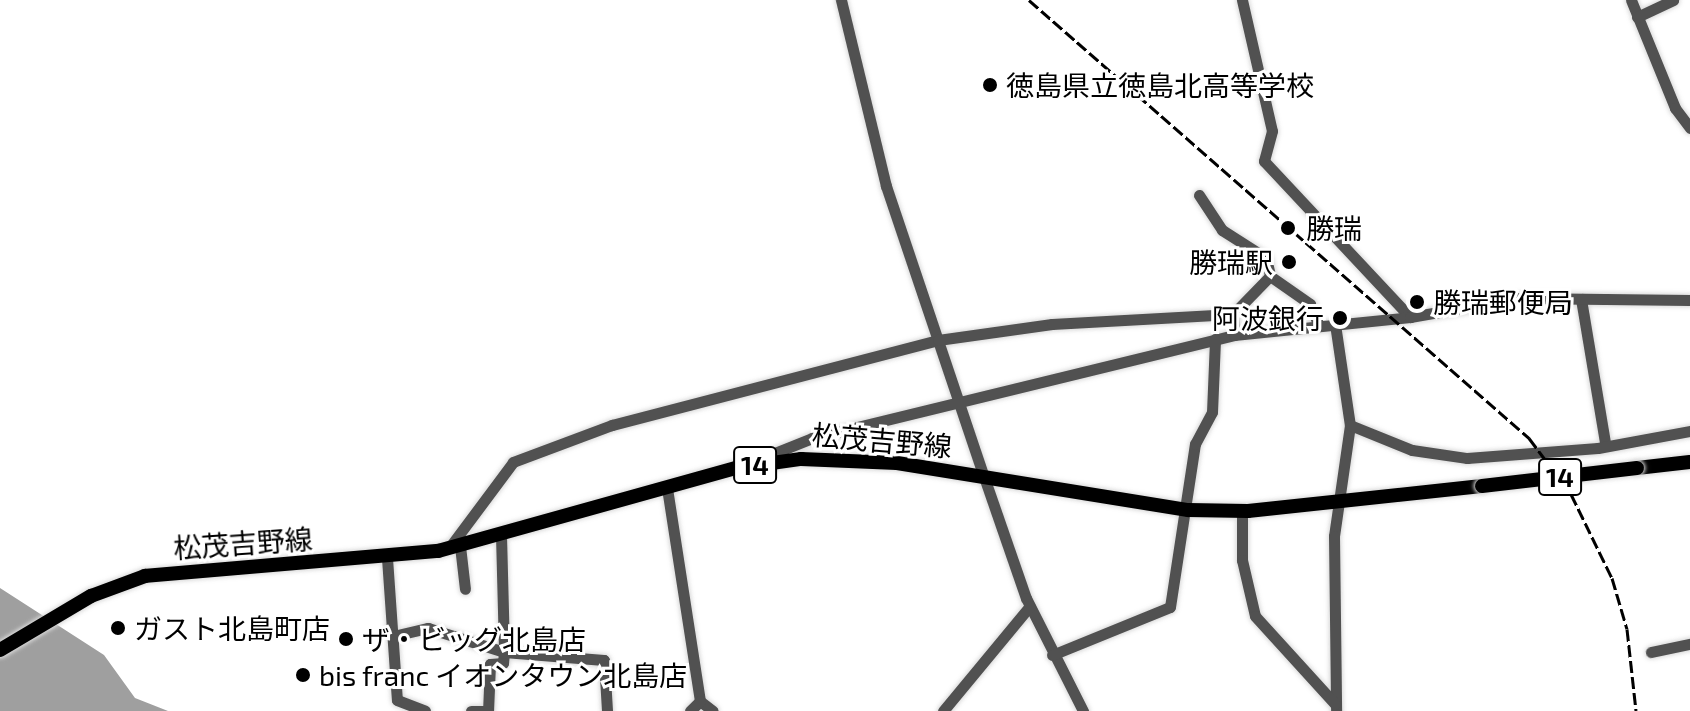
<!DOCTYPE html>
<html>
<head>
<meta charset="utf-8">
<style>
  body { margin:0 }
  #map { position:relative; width:1690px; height:711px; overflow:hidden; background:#fff; font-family:"Exo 2","Noto Sans JP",sans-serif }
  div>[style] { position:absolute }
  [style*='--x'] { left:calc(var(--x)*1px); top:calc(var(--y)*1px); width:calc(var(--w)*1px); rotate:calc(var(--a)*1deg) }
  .water>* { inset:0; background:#9f9f9f }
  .roads { filter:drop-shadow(0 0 2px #dbdbdb) drop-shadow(0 0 2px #dbdbdb) }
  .minor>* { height:11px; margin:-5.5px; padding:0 5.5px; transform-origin:5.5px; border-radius:5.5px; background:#515151 }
  .major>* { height:14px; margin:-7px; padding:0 7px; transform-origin:7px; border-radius:7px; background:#000 }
  .rail>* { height:3px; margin-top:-1.5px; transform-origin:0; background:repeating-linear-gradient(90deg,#000 0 12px,transparent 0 16px) }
  .bridges { filter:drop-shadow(0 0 2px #dbdbdb) drop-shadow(0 0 2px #dbdbdb) }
  .major-bridge>* { height:14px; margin:-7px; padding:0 7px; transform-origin:7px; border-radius:7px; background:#000 }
  .dots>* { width:22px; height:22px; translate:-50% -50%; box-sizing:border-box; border:4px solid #fff; border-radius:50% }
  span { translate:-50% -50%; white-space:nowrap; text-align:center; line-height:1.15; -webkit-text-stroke:6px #fff; paint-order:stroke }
  .shield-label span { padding:2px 6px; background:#fff; border:2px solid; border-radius:6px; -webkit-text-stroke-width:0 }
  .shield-label { font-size:26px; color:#000; font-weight:700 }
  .poi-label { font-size:28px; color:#000 }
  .left { translate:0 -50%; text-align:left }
  .right { translate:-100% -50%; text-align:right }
  .street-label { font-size:28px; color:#000 }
</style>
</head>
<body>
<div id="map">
  <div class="water">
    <i style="clip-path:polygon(0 588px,104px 655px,135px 698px,168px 711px,0 711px)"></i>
  </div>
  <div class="roads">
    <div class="minor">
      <i style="--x:841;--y:0;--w:191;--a:76.4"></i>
      <i style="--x:886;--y:186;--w:307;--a:71.4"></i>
      <i style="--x:984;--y:477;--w:128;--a:70.9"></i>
      <i style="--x:1026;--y:598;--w:127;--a:63.2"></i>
      <i style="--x:1242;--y:0;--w:134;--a:77.1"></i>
      <i style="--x:1272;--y:131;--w:31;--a:105"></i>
      <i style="--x:1264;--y:161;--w:214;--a:46.9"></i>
      <i style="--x:1631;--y:0;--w:117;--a:67.8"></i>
      <i style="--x:1675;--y:108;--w:25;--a:53"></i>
      <i style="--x:1637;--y:17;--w:40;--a:-25"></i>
      <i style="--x:1199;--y:195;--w:42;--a:56.7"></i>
      <i style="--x:1222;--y:230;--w:52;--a:32.5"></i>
      <i style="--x:1266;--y:258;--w:18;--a:77"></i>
      <i style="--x:1270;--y:276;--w:49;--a:35"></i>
      <i style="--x:1310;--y:304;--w:22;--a:68"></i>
      <i style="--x:1581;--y:299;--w:146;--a:80.5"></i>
      <i style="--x:1335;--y:324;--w:102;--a:81.6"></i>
      <i style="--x:1350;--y:425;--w:112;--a:98.2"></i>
      <i style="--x:1334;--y:536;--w:175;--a:89.3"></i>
      <i style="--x:1234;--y:335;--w:21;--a:-93"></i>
      <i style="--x:1233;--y:314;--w:53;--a:-45.8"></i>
      <i style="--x:1350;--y:425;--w:67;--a:22"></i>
      <i style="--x:1412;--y:450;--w:56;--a:8.3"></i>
      <i style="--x:1467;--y:458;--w:131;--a:-4.4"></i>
      <i style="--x:1598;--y:448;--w:94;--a:-10.5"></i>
      <i style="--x:752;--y:462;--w:65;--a:-21.8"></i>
      <i style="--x:812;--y:438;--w:434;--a:-13.7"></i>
      <i style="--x:1234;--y:335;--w:177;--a:-5.8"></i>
      <i style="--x:1410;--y:317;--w:112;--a:-9.8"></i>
      <i style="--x:1520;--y:298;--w:170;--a:0.7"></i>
      <i style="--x:667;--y:488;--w:216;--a:81.2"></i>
      <i style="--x:700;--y:701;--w:16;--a:38"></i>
      <i style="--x:1242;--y:510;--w:50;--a:90"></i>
      <i style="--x:1242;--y:560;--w:57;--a:76.9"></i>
      <i style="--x:1255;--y:616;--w:119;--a:47.7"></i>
      <i style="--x:501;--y:535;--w:117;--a:88.5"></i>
      <i style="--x:504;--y:652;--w:100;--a:4.6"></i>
      <i style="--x:604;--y:660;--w:51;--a:86.6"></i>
      <i style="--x:460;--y:546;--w:43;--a:83.4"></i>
      <i style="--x:449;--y:548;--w:107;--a:-53.3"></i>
      <i style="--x:513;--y:462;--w:106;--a:-20.5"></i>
      <i style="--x:612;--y:425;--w:337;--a:-14.6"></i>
      <i style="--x:938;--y:340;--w:115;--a:-8"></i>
      <i style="--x:1052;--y:324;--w:181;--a:-3.2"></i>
      <i style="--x:387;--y:558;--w:142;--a:86"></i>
      <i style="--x:397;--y:700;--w:30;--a:21"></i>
      <i style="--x:393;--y:636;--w:36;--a:-13"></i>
      <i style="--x:428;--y:628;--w:80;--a:17.5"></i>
      <i style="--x:504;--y:652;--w:11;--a:95"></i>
      <i style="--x:503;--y:663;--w:13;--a:176"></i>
      <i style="--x:490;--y:664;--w:47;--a:92.4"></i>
      <i style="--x:488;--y:711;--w:17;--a:180"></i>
      <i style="--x:1651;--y:652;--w:40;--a:-12"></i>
      <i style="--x:1052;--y:655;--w:127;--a:-22.1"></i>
      <i style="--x:1170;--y:607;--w:165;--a:-81.3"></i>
      <i style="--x:1195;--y:444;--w:36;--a:-62"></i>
      <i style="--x:1212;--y:412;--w:73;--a:-87.6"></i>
      <i style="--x:690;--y:711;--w:14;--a:-45"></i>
      <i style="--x:943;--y:711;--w:136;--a:-50.4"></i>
    </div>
    <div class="major">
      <i style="--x:1637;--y:468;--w:53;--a:-6.5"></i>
      <i style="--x:0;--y:650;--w:106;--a:-30.7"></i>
      <i style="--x:91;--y:596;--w:58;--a:-20.3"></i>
      <i style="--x:145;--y:576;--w:294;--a:-4.9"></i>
      <i style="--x:438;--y:551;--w:309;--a:-15.6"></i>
      <i style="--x:736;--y:468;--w:66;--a:-7.9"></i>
      <i style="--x:801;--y:459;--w:96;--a:2.4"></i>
      <i style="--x:897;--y:463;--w:295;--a:9.2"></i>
      <i style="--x:1188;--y:510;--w:60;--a:1"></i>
      <i style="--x:1248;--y:511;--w:235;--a:-6.1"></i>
    </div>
  </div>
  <div class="rail">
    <i style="--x:1029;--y:0;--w:665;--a:41.22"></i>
    <i style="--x:1529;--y:438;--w:70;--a:53.1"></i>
    <i style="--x:1571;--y:494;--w:93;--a:64"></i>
    <i style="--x:1612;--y:578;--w:53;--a:73.6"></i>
    <i style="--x:1627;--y:629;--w:82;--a:83.7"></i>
  </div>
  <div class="bridges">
    <div class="major-bridge">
      <i style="--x:1482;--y:486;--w:156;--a:-6.6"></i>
    </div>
  </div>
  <div class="dots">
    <i style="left:990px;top:85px;background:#000"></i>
    <i style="left:1288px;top:228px;background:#000"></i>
    <i style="left:1289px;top:262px;background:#000"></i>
    <i style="left:1417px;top:302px;background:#000"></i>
    <i style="left:1340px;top:318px;background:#000"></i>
    <i style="left:118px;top:628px;background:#000"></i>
    <i style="left:346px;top:639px;background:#000"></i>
    <i style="left:303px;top:675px;background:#000"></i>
  </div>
  <div class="shield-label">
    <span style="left:755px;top:465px">14</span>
    <span style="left:1560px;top:477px">14</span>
  </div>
  <div class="poi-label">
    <span class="left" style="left:1006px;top:85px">徳島県立徳島北高等学校</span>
    <span class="left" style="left:1306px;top:228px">勝瑞</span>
    <span class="right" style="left:1273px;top:262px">勝瑞駅</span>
    <span class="left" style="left:1433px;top:302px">勝瑞郵便局</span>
    <span class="right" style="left:1324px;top:318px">阿波銀行</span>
    <span class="left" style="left:134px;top:628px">ガスト北島町店</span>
    <span class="left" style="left:362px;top:639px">ザ・ビッグ北島店</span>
    <span class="left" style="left:319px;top:675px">bis franc イオンタウン北島店</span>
  </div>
  <div class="street-label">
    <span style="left:882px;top:440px;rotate:5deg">松茂吉野線</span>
    <span style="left:243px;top:543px;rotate:-4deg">松茂吉野線</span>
  </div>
</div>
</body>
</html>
